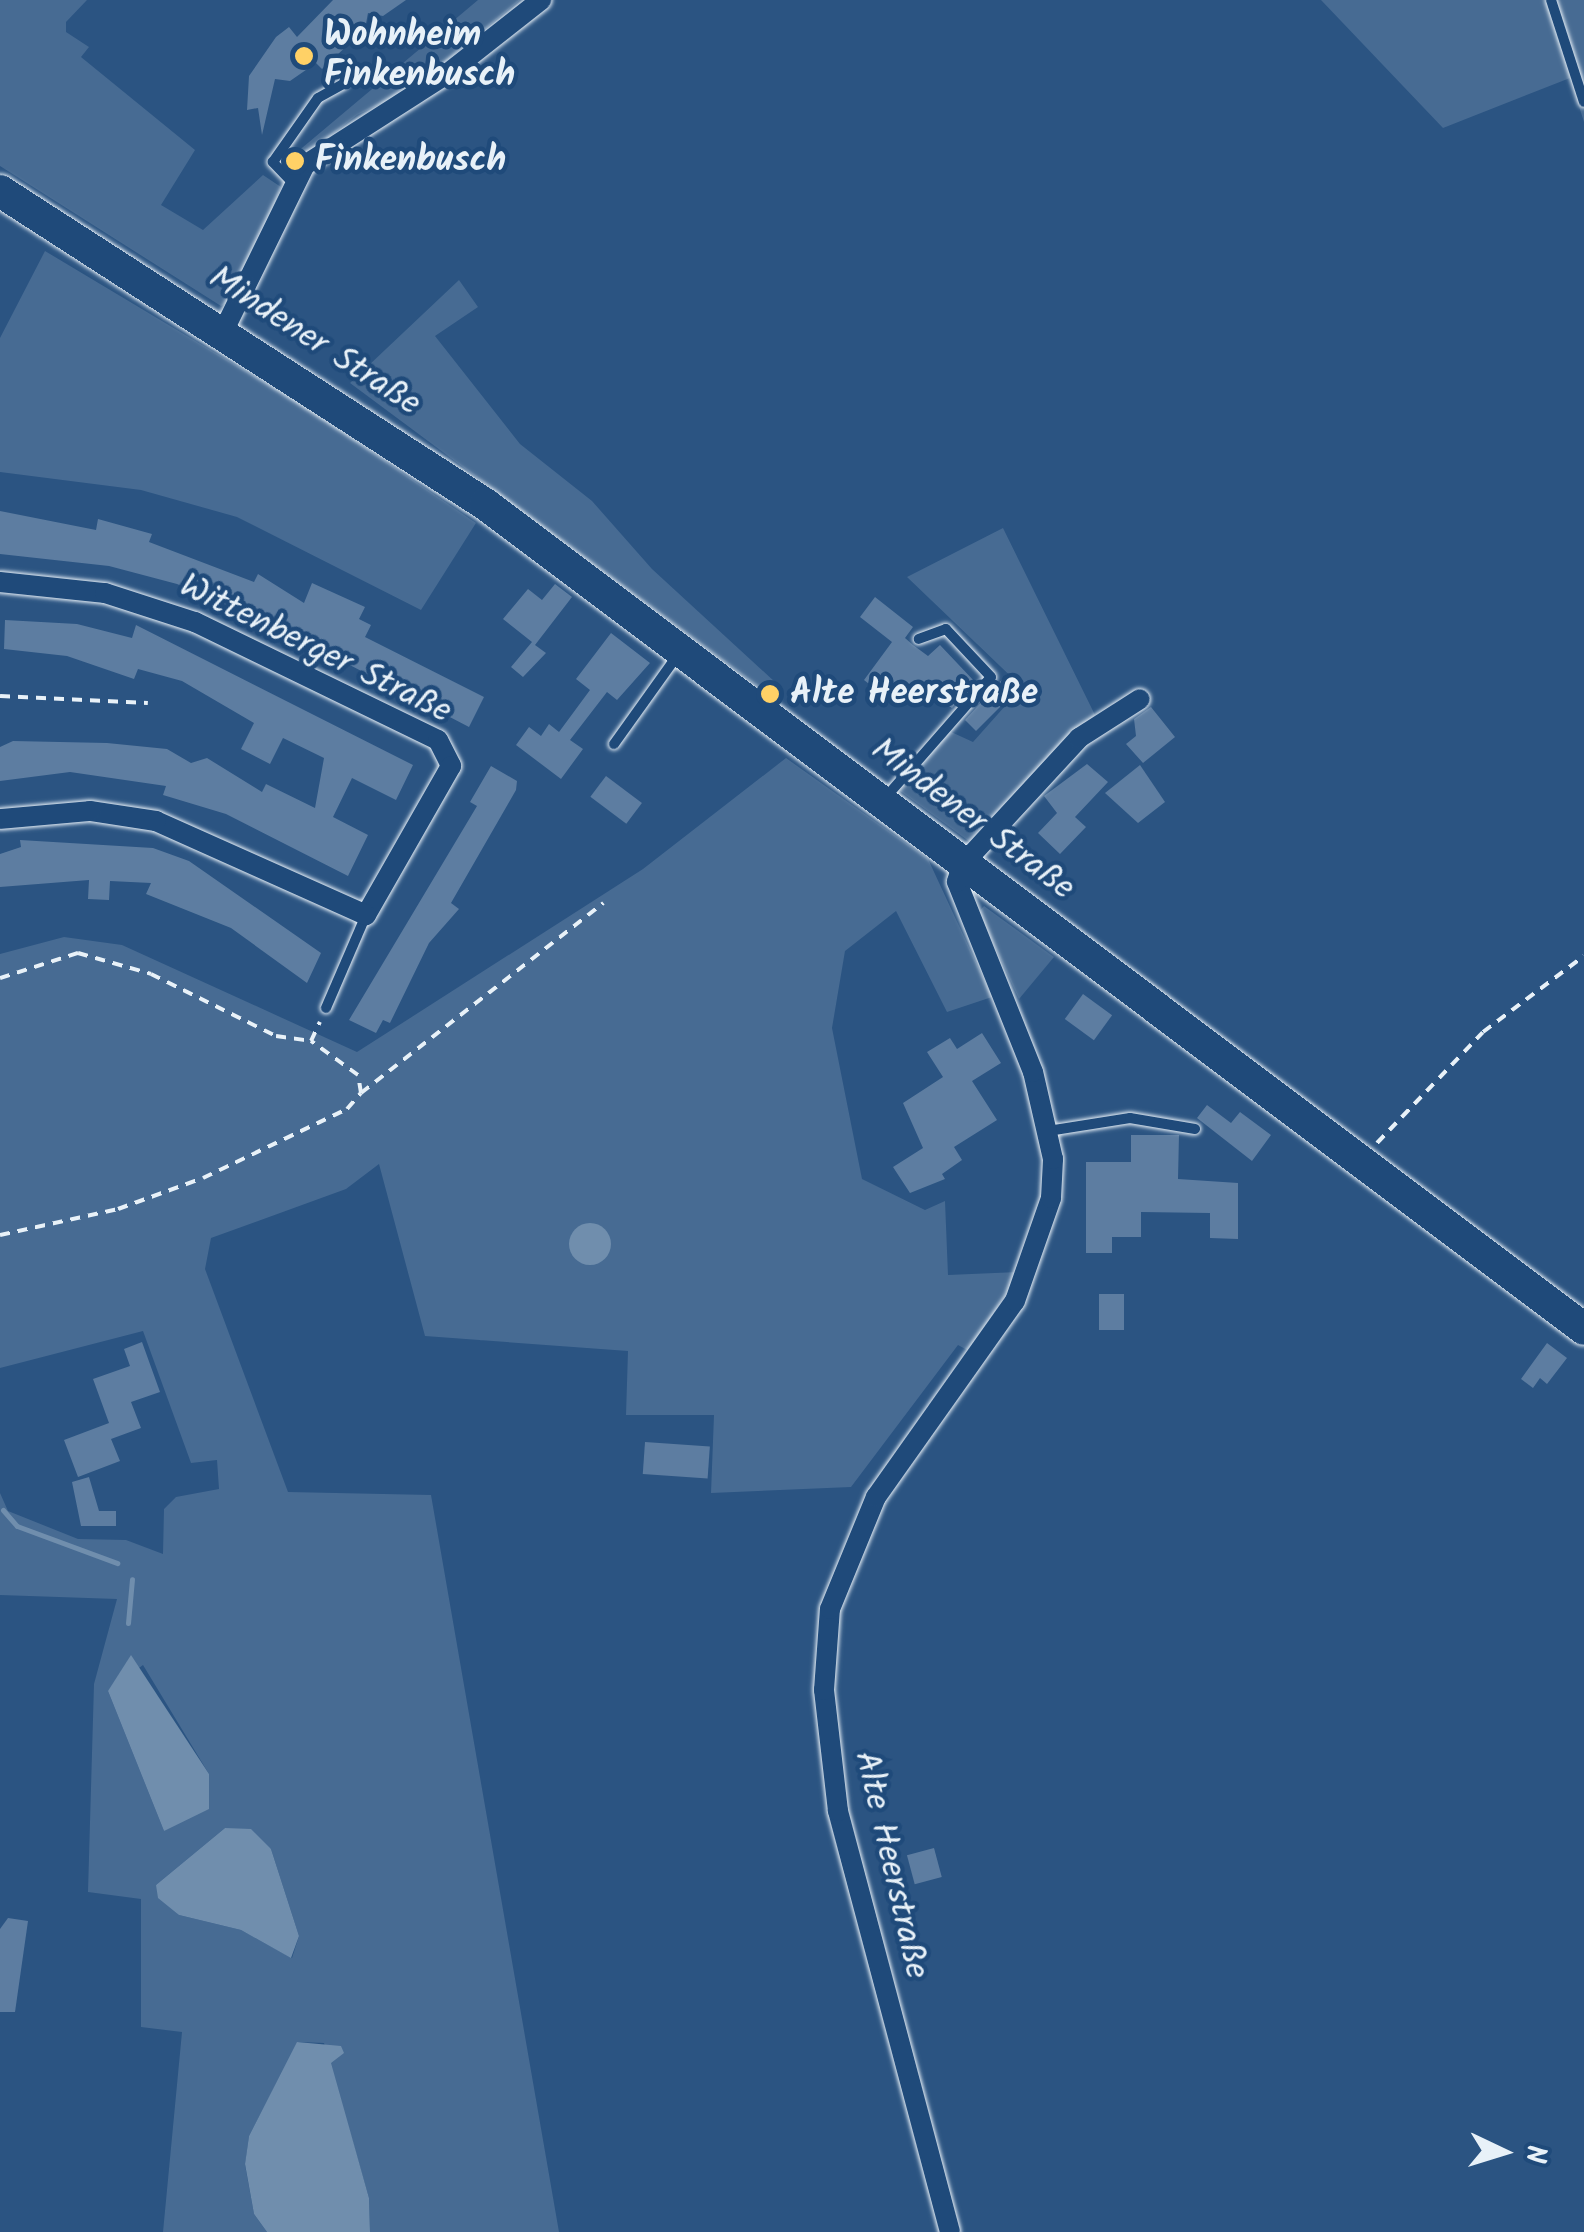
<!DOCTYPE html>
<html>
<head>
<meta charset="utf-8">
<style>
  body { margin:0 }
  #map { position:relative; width:1584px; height:2232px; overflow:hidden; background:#2b5482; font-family:Kalam,sans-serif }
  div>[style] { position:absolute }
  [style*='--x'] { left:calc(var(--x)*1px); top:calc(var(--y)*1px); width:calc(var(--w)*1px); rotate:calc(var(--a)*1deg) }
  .green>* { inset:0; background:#476b93 }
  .water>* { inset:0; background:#708ead }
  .round { border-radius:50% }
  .stream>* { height:5px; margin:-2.5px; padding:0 2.5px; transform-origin:2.5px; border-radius:2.5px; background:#708ead }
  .building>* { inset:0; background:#5d7da1; transform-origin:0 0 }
  .path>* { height:4px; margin-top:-2px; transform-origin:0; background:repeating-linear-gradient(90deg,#e8f1f8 0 10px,transparent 0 18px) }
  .roads { filter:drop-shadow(0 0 2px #e8f1f8) drop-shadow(0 0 2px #e8f1f8) }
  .service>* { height:10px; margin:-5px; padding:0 5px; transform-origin:5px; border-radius:5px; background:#1f4a7a }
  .minor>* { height:20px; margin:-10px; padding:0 10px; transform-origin:10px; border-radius:10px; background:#1f4a7a }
  .primary>* { height:32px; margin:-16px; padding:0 16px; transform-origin:16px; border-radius:16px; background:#1f4a7a }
  .dots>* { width:28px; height:28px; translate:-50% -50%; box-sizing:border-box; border:5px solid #1f4a7a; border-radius:50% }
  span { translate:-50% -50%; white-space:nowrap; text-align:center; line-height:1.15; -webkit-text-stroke:9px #1f4a7a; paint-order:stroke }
  .poi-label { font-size:35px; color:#e8f1f8; font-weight:700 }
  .left { translate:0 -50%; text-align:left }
  .street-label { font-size:35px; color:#e8f1f8 }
  .north { position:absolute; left:1454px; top:2102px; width:100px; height:100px; -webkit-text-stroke:8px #1f4a7a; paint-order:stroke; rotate:94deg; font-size:28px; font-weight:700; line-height:40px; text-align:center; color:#e8f1f8 }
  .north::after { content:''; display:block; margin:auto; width:35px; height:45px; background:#e8f1f8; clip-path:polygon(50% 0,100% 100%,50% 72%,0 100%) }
</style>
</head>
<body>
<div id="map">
  <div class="green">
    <i style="clip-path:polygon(0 0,87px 0,66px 22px,66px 32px,89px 47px,81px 57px,195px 150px,161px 205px,203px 230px,263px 175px,281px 187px,237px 297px,221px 306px,0 166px)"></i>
    <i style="clip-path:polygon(478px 0,520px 0,413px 88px,357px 115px,291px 166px,290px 158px)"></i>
    <i style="clip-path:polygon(1321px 0,1584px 0,1584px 122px,1570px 78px,1443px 128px)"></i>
    <i style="clip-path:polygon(45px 251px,304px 406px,476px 523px,421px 610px,237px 517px,141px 490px,0 472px,0 338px)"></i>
    <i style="clip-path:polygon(459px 280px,478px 307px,435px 336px,520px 444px,592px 501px,652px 569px,775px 682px,763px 690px,350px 383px)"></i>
    <i style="clip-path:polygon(1003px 528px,1095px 715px,970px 842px,899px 790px,949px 731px,973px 742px,1022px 687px,907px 577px)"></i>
    <i style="clip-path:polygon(evenodd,786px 758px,928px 859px,992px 997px,947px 1012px,896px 911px,845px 951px,832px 1028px,862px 1179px,925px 1210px,945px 1201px,948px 1275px,1020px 1272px,969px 1351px,958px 1345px,851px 1487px,711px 1493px,714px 1415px,626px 1415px,628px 1351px,425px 1336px,379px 1164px,346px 1189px,211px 1238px,205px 1269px,288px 1492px,431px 1495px,559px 2232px,370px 2232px,369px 2198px,324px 2043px,298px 2042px,249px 2136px,245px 2165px,254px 2214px,267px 2232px,163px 2232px,182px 2032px,141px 2027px,141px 1899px,88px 1892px,94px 1684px,117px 1599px,0 1595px,0 1493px,8px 1511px,78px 1539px,126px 1540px,163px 1554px,164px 1509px,176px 1497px,219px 1489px,217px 1460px,191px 1463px,143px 1331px,0 1368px,0 954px,64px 937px,122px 945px,357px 1052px,643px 869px,786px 758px,143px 1665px,209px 1774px,164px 1831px,108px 1691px,143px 1665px,786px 758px,225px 1828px,271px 1849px,299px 1936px,292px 1958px,241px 1930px,179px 1915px,156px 1885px,225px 1828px)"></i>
    <i style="clip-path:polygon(984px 906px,1054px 957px,1019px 999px,979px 912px)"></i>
  </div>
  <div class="water">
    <i class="round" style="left:569px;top:1223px;width:42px;height:42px"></i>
    <i style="clip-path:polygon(131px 1655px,209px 1774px,209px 1809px,164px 1831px,108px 1691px)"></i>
    <i style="clip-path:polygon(225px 1828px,251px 1829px,271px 1849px,299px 1936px,291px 1958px,241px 1930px,179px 1915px,158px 1898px,156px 1885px)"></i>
    <i style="clip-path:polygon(297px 2042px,341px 2046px,344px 2053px,331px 2063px,369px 2198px,370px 2232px,267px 2232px,254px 2214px,245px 2164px,249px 2136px)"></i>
  </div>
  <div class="stream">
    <i style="--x:3;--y:1510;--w:21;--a:49"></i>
    <i style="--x:17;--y:1526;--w:107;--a:20.3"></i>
    <i style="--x:128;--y:1623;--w:44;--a:-84.8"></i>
  </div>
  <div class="building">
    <i style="clip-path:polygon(333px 0,406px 0,383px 16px,368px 13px,365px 29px,322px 69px,316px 63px,290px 81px,275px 79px,262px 135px,258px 108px,247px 110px,249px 76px,276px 37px,289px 27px,297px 37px)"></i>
    <i style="clip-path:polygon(0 511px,96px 530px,98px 519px,152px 534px,149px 542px,254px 582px,258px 574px,304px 603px,312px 583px,365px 607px,359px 619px,371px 625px,365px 637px,484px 697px,469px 727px,269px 623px,177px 584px,109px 566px,0 554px)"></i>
    <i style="clip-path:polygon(555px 584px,572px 597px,535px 645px,546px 653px,523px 677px,511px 667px,532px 642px,503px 619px,528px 589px,542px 600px)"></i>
    <i style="clip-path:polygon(875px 597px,913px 627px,905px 638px,913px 645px,928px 656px,940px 645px,975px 682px,952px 708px,924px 691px,913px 706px,899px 695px,893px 703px,864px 680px,892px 642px,860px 617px)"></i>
    <i style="clip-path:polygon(5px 620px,77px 624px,132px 638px,136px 625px,413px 765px,396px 800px,352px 778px,333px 817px,368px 835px,348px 876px,226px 814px,163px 795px,166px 786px,70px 772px,0 781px,0 747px,13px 741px,107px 743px,167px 749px,191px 763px,207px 758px,262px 792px,266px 784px,315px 808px,324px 758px,283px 738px,270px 764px,241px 749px,254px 723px,182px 681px,138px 669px,134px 679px,67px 656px,4px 649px)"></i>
    <i style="clip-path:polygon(611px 633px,650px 663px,617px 700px,607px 692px,570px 740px,583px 749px,561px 779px,516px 745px,529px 727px,541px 736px,549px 724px,559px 732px,590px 690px,576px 679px)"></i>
    <i style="clip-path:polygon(1007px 674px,1020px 687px,976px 731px,965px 720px)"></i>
    <i style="clip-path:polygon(1151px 707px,1175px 737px,1143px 763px,1126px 744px,1136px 736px,1134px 719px)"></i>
    <i style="clip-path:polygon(1087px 764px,1108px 782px,1075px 817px,1086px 827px,1060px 854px,1038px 833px,1057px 813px,1044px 796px)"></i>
    <i style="clip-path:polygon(1140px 765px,1165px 802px,1138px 823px,1105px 793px)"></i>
    <i style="clip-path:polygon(491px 766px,517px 781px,516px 790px,451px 903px,459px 909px,429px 943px,390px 1023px,383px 1020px,376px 1033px,349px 1020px,477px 806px,470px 802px)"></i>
    <i style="left:606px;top:776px;width:45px;height:26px;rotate:37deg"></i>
    <i style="clip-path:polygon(20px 840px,153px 848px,189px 861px,321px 953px,307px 983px,231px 928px,146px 894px,151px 883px,110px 881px,109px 900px,88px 899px,89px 880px,0 887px,0 854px,21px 847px)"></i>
    <i style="left:1083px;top:994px;width:36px;height:31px;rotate:36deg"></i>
    <i style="clip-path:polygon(982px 1033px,1001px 1063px,972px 1081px,997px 1120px,954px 1147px,962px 1160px,942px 1174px,945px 1179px,910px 1193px,893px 1167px,923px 1148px,903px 1103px,943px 1077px,927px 1052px,950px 1038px,957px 1049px)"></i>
    <i style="clip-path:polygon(1207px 1105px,1231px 1123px,1240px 1112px,1271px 1135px,1252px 1161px,1197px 1118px)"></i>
    <i style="clip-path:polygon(1131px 1135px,1179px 1135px,1178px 1179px,1238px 1183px,1238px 1239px,1210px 1238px,1210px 1213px,1141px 1212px,1141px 1237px,1112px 1237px,1112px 1253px,1086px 1253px,1086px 1162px,1131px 1162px)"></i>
    <i style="left:1099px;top:1294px;width:25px;height:36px"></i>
    <i style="clip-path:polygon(142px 1342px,160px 1392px,131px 1402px,141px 1428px,111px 1439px,120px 1461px,78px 1477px,64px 1440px,109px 1423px,93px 1379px,130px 1366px,124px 1349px)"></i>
    <i style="clip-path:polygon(1547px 1343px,1567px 1358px,1547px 1384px,1540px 1378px,1533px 1388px,1521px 1379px)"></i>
    <i style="left:645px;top:1442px;width:65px;height:32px;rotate:4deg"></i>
    <i style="clip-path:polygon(89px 1477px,99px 1511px,116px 1511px,116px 1526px,81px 1526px,72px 1482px)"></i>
    <i style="left:934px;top:1848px;width:30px;height:28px;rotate:75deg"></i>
    <i style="clip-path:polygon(8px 1918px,28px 1921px,15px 2012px,0 2012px,0 1929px)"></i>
  </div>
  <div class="path">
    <i style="--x:0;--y:696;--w:148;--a:2.7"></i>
    <i style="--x:0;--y:978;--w:82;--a:-17.8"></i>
    <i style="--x:78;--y:953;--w:76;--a:16"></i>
    <i style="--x:151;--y:974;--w:140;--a:26.4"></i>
    <i style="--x:276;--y:1036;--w:35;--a:8"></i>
    <i style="--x:311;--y:1041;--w:21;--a:-65"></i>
    <i style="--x:361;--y:1093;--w:308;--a:-38.1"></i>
    <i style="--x:1377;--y:1143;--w:153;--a:-46.3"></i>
    <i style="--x:1483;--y:1032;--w:126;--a:-37"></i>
    <i style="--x:0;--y:1235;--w:121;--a:-12.4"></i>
    <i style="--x:118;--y:1209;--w:90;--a:-20"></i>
    <i style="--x:203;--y:1178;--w:160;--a:-25.6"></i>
    <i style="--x:347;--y:1109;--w:21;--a:-49"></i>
    <i style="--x:361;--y:1093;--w:18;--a:-99"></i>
    <i style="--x:358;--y:1075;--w:58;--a:-144.1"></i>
  </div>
  <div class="roads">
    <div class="service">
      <i style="--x:1551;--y:0;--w:107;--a:72.1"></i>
      <i style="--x:292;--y:182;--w:28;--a:-134"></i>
      <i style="--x:273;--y:162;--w:78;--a:-54.9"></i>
      <i style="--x:318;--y:98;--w:29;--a:-29"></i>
      <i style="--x:614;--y:744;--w:108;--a:-54.4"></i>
      <i style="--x:886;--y:797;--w:159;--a:-48.8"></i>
      <i style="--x:991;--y:677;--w:66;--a:-133.2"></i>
      <i style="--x:946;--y:629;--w:29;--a:160"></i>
      <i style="--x:326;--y:1008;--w:101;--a:-66.7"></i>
      <i style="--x:1048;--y:1131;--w:83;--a:-9"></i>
      <i style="--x:1130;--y:1118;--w:66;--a:9.6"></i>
    </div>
    <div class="minor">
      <i style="--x:224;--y:330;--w:184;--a:-63.9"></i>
      <i style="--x:305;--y:165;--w:169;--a:-32.7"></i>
      <i style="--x:447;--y:74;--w:120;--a:-38.2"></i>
      <i style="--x:0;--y:582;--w:106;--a:6"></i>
      <i style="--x:105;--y:593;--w:95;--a:17.9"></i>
      <i style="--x:195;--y:622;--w:270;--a:25.9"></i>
      <i style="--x:438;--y:740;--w:29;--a:63"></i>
      <i style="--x:451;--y:766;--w:172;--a:119.7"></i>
      <i style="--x:366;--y:915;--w:230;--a:-155.9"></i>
      <i style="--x:156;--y:821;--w:67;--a:-171.4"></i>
      <i style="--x:90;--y:811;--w:90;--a:174.9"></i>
      <i style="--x:950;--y:2232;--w:436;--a:-104.9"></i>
      <i style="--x:838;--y:1811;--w:122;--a:-96.6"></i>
      <i style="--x:824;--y:1690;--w:81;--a:-85.8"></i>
      <i style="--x:830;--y:1609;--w:121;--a:-67.7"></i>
      <i style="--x:876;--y:1497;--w:240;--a:-54.7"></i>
      <i style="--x:1015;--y:1301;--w:109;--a:-70.7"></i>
      <i style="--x:1051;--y:1198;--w:39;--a:-87"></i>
      <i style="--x:1053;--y:1159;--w:89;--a:-102.9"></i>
      <i style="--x:1033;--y:1072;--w:205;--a:-111.8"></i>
      <i style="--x:957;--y:882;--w:18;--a:-74"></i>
      <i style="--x:962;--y:865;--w:173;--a:-47.3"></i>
      <i style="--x:1079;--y:738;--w:72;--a:-32.6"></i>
    </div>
    <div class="primary">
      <i style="--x:0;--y:191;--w:577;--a:32.84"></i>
      <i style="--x:485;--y:504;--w:1374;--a:36.89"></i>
    </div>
  </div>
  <div class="dots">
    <i style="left:304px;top:56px;background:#ffd166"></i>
    <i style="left:295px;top:161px;background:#ffd166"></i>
    <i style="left:770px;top:694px;background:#ffd166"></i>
  </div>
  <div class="poi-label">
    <span class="left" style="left:324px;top:56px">Wohnheim<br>Finkenbusch</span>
    <span class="left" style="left:315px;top:161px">Finkenbusch</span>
    <span class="left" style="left:790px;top:694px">Alte Heerstraße</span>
  </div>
  <div class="street-label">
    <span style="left:314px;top:342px;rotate:33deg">Mindener Straße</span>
    <span style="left:315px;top:650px;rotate:26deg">Wittenberger Straße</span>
    <span style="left:972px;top:820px;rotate:37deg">Mindener Straße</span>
    <span style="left:890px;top:1865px;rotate:77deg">Alte Heerstraße</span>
  </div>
  <div class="north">N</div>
</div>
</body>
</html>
